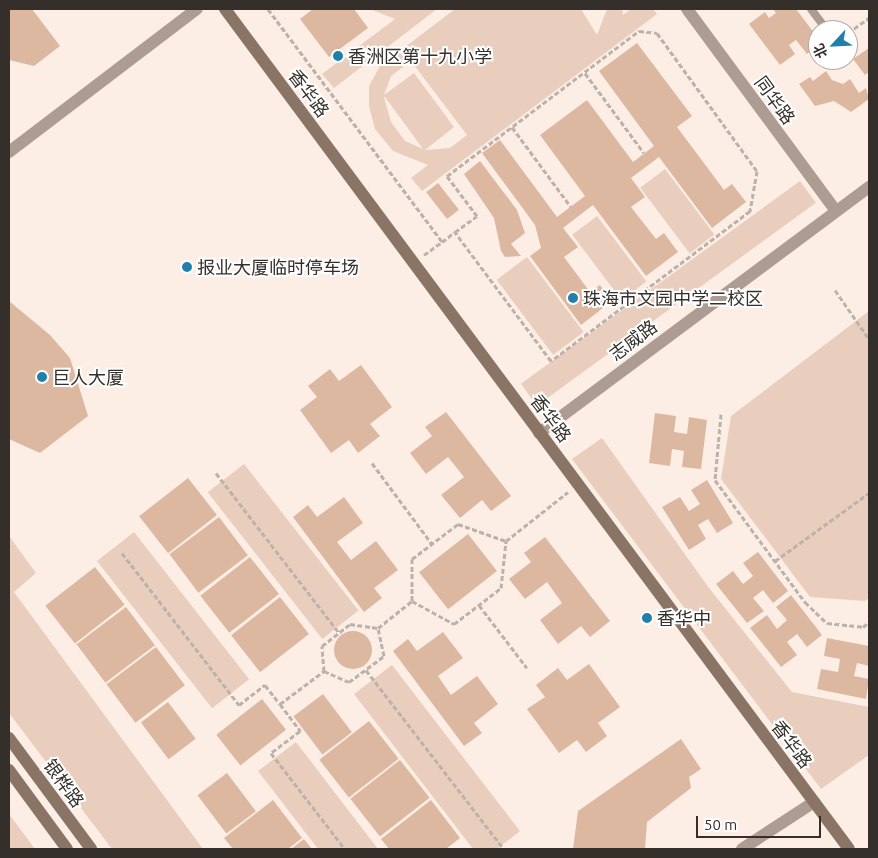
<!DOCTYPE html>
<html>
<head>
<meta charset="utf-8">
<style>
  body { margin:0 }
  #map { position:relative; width:878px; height:858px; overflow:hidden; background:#fceee5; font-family:Ubuntu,"Noto Sans SC",sans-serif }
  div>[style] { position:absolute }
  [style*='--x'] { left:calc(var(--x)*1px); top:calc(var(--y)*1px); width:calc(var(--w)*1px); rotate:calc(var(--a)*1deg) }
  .green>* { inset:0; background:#e9cebd; transform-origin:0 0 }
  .building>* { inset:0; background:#ddb8a1; transform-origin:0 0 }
  .round { border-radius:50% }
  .path>* { height:3px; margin-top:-1.5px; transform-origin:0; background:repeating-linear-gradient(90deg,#bdb2ab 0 5px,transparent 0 7.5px) }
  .lane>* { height:8px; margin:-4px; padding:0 4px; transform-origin:4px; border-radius:4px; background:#ac9c92 }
  .street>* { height:12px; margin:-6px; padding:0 6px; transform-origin:6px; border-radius:6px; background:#ac9c92 }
  .secondary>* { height:12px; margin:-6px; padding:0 6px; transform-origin:6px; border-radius:6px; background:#8a7465 }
  .dots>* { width:14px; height:14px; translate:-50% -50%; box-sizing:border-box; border:2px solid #fff; border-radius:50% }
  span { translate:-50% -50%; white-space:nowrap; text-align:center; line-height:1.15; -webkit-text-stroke:4px #fff; paint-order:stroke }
  .poi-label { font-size:18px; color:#342f2b }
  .left { translate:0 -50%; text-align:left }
  .street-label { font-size:18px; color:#342f2b }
  .frame { position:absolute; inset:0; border:10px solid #342f2b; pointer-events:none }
  .north { position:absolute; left:808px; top:20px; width:50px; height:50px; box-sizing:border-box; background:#fff; border:1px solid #aeacaa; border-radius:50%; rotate:245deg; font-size:14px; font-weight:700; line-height:20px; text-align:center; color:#342f2b }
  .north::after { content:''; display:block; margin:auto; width:18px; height:22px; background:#217fac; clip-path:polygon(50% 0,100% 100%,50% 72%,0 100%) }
  .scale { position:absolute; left:696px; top:816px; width:125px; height:22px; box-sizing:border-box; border:2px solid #342f2b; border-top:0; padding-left:6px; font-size:15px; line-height:18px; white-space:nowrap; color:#342f2b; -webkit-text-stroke:4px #fff; paint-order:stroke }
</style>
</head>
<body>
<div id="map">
  <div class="green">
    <i style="clip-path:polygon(370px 9px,437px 9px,334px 88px,322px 74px,395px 19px)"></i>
    <i style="clip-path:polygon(evenodd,455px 9px,581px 9px,597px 35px,607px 9px,622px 9px,623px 15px,631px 9px,653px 9px,657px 14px,422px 191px,411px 178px,428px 165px,393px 151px,375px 129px,369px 106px,369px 86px,380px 66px,455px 9px,411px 61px,467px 135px,450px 148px,425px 150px,454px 127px,414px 73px,384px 95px,391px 76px,411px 61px,455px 9px,384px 97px,385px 97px,423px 149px,405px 141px,391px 122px,384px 97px)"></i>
    <i style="left:665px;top:169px;width:82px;height:31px;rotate:53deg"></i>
    <i style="left:800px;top:181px;width:27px;height:345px;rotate:54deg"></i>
    <i style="left:597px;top:216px;width:82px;height:31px;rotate:53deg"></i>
    <i style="left:527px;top:257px;width:94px;height:38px;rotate:53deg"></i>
    <i style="clip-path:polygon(869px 311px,869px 598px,865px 601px,810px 597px,721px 479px,731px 416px)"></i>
    <i style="clip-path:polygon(602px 438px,709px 588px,792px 692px,869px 707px,869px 755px,821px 789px,572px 459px)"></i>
    <i style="left:244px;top:464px;width:186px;height:46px;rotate:52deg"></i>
    <i style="left:134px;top:532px;width:187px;height:47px;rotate:52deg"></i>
    <i style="clip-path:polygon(9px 536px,36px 573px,14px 592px,203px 849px,112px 849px,9px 713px)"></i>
    <i style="clip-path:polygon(392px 665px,520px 831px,497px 849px,473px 849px,354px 694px)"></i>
    <i style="clip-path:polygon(296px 742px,378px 849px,318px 849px,258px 771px)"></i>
    <i style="clip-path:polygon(9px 814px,35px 849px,9px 849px)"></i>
  </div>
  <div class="building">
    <i style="clip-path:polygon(9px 9px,32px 9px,60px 46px,34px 66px,9px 60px)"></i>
    <i style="clip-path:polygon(313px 9px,354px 9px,368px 28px,329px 57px,300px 19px)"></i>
    <i style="clip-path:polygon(773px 9px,796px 9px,818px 38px,818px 46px,807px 54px,796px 40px,789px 45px,795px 54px,780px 65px,749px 24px,765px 12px,769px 18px,776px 13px)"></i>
    <i style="clip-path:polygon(637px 43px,692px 116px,677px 127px,724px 190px,732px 184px,746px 202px,712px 228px,659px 157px,631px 178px,645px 197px,631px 207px,656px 239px,664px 233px,678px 252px,646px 276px,593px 205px,563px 228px,578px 247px,564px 257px,590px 292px,600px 285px,612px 301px,581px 325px,530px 256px,541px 248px,535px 225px,482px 153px,500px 140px,557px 217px,585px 196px,540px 135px,587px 100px,633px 162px,654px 146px,599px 71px)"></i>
    <i style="clip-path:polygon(869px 48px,869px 72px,865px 75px,853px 59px)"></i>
    <i style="clip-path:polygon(826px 71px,832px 80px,843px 84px,850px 79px,859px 93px,866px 88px,869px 99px,851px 112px,834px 101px,815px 106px,799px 84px,810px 77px,813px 81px)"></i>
    <i style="clip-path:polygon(480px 161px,517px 210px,525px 233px,511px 244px,521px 256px,505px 257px,501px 251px,494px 218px,464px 174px)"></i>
    <i style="left:438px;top:183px;width:34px;height:15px;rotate:52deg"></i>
    <i style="clip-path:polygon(9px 301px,50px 335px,70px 358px,88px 416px,40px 453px,9px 439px)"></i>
    <i style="clip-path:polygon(361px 365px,392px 407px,370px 424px,380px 436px,358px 453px,349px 440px,331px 453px,300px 410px,317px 397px,308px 386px,330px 369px,339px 381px)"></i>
    <i style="clip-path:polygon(446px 412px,511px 496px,491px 511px,482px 500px,460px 518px,441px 495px,464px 477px,448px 457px,426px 474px,410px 453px,432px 436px,425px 427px)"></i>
    <i style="clip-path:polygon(655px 413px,676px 416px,674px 432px,687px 434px,689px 417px,707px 420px,701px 469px,682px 467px,684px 451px,672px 449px,670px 466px,649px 463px)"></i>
    <i style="left:188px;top:478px;width:47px;height:62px;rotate:52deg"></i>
    <i style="clip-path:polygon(707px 480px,733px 523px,717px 533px,708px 519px,698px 525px,706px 539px,689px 550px,662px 507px,680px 497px,689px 511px,700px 504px,691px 490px)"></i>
    <i style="clip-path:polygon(344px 497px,363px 523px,337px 542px,351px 560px,376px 541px,398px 570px,374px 588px,382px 598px,364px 612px,293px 517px,308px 505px,317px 517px)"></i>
    <i style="left:219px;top:517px;width:48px;height:62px;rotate:53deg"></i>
    <i style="left:468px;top:534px;width:47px;height:62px;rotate:52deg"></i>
    <i style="clip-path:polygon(545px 537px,610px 621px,590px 637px,581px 626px,558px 644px,540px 620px,562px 603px,547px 582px,525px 599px,509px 579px,531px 562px,524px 553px)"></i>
    <i style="clip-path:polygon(758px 552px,788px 591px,773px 603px,763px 590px,753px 598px,764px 611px,747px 623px,716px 584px,733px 571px,743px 584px,753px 576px,743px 563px)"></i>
    <i style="left:250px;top:557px;width:47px;height:63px;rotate:52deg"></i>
    <i style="left:95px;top:567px;width:48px;height:63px;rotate:52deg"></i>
    <i style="clip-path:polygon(791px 595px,822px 635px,807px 647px,797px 634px,787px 642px,797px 655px,781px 667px,750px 628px,767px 615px,777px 629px,787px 620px,776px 607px)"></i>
    <i style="left:280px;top:597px;width:47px;height:62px;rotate:52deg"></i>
    <i style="left:126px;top:607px;width:48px;height:62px;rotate:53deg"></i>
    <i class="round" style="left:334px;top:631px;width:38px;height:38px"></i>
    <i style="clip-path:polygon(443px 632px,463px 658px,438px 676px,451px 695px,477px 676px,498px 704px,474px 723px,482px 733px,464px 746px,393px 651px,408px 639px,417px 651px)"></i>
    <i style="clip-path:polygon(827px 638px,869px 646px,869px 666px,857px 663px,854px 676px,869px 679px,866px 699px,817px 689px,821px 669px,838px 672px,840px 659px,824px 656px)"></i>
    <i style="left:156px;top:647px;width:48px;height:62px;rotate:53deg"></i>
    <i style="clip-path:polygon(589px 664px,620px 707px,598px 723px,607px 736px,586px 752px,577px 740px,559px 753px,527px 709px,545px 697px,536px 685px,558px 668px,567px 680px)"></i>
    <i style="left:323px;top:694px;width:48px;height:37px;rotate:53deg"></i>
    <i style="left:262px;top:699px;width:39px;height:58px;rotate:52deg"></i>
    <i style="left:168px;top:702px;width:46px;height:34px;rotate:53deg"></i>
    <i style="left:369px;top:721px;width:48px;height:63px;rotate:52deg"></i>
    <i style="clip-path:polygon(681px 739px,701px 769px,689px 777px,691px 788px,647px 822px,645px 849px,573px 849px,578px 811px)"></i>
    <i style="left:400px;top:760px;width:48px;height:63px;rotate:52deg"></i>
    <i style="left:227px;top:773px;width:48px;height:37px;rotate:53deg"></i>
    <i style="clip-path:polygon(273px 800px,302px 838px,288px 849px,233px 849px,224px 838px)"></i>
    <i style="clip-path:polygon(431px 800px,460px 838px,446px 849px,389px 849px,381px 839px)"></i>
    <i style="clip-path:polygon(304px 839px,312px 849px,291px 849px)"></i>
  </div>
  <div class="path">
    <i style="--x:268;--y:9;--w:291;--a:53.2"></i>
    <i style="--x:848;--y:33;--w:26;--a:-36"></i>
    <i style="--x:585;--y:73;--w:99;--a:53.6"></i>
    <i style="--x:512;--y:127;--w:99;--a:53.6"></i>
    <i style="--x:424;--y:255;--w:22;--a:-36"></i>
    <i style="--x:442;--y:242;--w:16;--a:-38"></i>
    <i style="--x:455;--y:232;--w:27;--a:-36"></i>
    <i style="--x:477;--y:216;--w:50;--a:-126.9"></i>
    <i style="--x:447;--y:176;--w:241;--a:-37.1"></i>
    <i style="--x:639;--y:31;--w:18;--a:6"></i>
    <i style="--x:657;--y:33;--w:170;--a:54.1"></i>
    <i style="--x:757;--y:171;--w:41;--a:99.9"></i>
    <i style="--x:750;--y:211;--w:249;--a:143"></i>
    <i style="--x:551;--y:361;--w:161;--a:-126.7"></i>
    <i style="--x:835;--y:290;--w:60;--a:55.2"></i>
    <i style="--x:721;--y:414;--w:66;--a:95.2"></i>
    <i style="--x:715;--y:480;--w:152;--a:53.6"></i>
    <i style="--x:805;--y:602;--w:30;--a:44"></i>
    <i style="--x:827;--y:623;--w:36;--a:6"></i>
    <i style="--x:863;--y:627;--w:8;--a:-40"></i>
    <i style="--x:372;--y:463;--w:101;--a:53.5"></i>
    <i style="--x:216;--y:473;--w:202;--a:52.4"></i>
    <i style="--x:122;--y:553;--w:192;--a:52.4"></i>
    <i style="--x:239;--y:705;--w:33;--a:-38"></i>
    <i style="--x:265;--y:685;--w:24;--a:52"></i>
    <i style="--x:280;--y:704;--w:55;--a:-36.9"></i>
    <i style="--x:324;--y:671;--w:25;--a:-95"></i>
    <i style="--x:322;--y:646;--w:36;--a:-38"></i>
    <i style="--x:350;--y:624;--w:28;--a:8"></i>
    <i style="--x:378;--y:628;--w:43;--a:-38.5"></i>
    <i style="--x:412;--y:601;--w:42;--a:-90"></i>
    <i style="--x:412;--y:559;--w:58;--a:-37.3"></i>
    <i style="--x:458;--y:524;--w:51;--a:19.5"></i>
    <i style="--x:506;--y:541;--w:79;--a:-38.3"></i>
    <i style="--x:775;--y:561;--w:116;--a:-35.9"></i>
    <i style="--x:412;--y:601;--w:48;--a:28.7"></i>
    <i style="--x:454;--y:624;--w:59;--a:-37.5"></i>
    <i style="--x:501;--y:588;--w:47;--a:-83.9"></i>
    <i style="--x:479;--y:605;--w:79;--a:52.7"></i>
    <i style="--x:366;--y:670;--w:226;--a:52.4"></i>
    <i style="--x:324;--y:671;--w:27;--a:24"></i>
    <i style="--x:349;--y:682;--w:44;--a:-36.6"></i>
    <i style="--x:384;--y:656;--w:29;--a:-102"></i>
    <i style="--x:280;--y:704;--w:34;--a:53"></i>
    <i style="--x:300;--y:731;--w:36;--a:143"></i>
    <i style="--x:271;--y:753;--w:121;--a:52.4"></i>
  </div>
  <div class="lane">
    <i style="--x:811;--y:9;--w:26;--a:53"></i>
  </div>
  <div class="street">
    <i style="--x:687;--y:9;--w:251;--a:53.6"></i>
    <i style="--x:9;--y:152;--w:236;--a:-37.3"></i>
    <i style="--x:539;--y:433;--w:412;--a:-36.7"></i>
    <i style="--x:742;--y:849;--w:86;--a:-33.1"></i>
  </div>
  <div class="secondary">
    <i style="--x:225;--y:9;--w:1046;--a:53.39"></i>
    <i style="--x:9;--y:738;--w:138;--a:53.5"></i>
    <i style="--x:9;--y:770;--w:98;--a:53.7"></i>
  </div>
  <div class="dots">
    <i style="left:338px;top:56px;background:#217fac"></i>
    <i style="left:187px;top:267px;background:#217fac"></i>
    <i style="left:573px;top:298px;background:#217fac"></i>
    <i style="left:42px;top:377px;background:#217fac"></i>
    <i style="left:647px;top:618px;background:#217fac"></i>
  </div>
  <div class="poi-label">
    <span class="left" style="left:348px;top:56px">香洲区第十九小学</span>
    <span class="left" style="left:197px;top:267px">报业大厦临时停车场</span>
    <span class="left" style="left:583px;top:298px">珠海市文园中学二校区</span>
    <span class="left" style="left:52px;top:377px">巨人大厦</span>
    <span class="left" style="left:657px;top:618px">香华中</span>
  </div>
  <div class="street-label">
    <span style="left:309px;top:93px;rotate:53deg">香华路</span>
    <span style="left:775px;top:100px;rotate:54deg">同华路</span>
    <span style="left:633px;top:340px;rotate:-37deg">志威路</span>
    <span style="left:551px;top:418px;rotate:53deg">香华路</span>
    <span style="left:792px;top:744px;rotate:53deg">香华路</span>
    <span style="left:64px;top:783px;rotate:54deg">银桦路</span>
  </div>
  <div class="frame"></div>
  <div class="north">北</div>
  <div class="scale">50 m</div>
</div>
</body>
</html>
